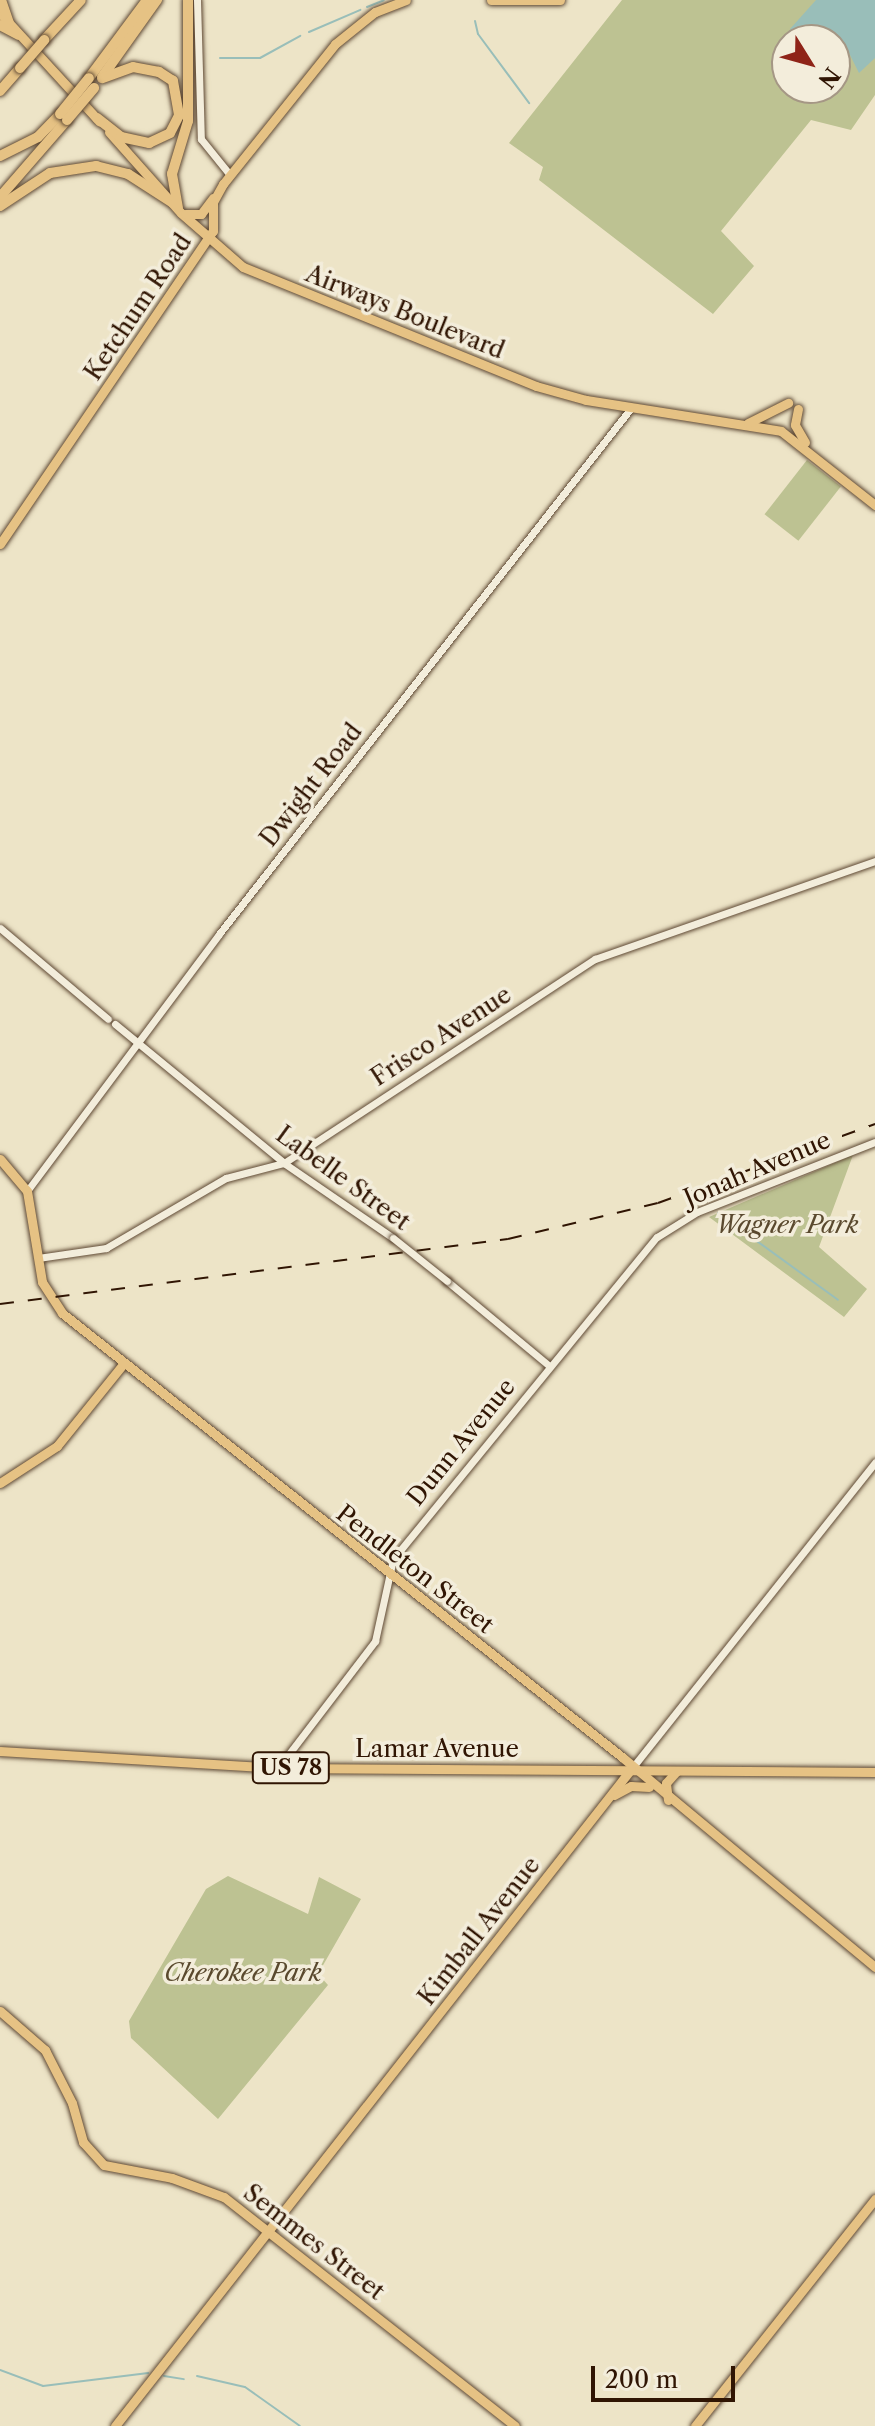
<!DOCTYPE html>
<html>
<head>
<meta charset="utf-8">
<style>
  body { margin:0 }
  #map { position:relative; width:875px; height:2426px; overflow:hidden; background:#ede4c7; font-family:"Libre Caslon Text",serif }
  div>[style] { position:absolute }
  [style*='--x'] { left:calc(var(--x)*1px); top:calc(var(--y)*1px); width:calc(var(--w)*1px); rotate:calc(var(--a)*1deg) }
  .green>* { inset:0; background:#bdc292; transform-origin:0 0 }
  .water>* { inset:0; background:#99beb9 }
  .stream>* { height:2px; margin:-1px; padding:0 1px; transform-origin:1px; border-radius:1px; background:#99beb9 }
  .roads { filter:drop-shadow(0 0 2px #5f4934) drop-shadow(0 0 2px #5f4934) }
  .minor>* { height:7px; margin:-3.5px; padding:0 3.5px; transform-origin:3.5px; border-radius:3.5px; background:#f3eddb }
  .major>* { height:9px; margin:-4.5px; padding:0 4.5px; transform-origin:4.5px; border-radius:4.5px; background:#e6c284 }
  .highway>* { height:10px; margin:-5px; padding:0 5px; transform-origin:5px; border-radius:5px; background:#e6c284 }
  .rail>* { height:2px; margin-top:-1px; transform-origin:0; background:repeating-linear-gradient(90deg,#301503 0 14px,transparent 0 28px) }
  .bridges { filter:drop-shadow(0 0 2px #5f4934) drop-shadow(0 0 2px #5f4934) }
  .minor-bridge>* { height:7px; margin:-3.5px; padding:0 3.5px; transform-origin:3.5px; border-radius:3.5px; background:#f3eddb }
  .highway-bridge>* { height:10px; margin:-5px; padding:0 5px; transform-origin:5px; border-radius:5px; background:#e6c284 }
  span { translate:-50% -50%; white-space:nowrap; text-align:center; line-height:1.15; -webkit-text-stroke:7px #f3eddb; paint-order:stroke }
  .shield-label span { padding:2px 6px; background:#f3eddb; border:2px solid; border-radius:6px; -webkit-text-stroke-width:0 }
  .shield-label { font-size:22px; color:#301503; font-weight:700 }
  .street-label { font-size:24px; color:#301503 }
  .park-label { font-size:24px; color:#5a492e; font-style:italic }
  .north { position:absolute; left:771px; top:24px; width:80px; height:80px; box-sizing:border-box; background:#f3eddb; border:2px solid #a59785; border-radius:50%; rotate:127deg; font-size:22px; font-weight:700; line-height:32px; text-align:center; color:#301503 }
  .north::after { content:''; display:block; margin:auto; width:28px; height:36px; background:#8f2418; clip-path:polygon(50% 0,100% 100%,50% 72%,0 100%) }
  .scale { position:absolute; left:591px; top:2366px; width:144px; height:36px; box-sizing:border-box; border:4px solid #301503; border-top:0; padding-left:10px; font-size:24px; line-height:28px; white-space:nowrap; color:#301503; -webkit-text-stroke:6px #f3eddb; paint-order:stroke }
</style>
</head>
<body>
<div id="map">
  <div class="green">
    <i style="clip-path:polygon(evenodd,622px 0,875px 0,875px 95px,851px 130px,811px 120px,721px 231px,754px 266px,713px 314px,539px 180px,543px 167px,509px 143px,622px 0,787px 40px,835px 40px,835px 88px,787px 88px,787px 40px)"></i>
    <i style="left:807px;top:460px;width:43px;height:69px;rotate:38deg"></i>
    <i style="clip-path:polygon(853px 1155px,819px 1247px,867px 1289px,844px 1317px,709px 1217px)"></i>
    <i style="clip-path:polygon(228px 1876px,308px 1914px,319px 1877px,361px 1899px,318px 1974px,328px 1985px,218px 2119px,131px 2038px,129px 2021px,206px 1889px)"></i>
  </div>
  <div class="water">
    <i style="clip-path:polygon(816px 0,875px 0,875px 58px,859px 73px,847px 49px,835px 55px,835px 40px,794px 40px,790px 29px)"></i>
  </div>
  <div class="stream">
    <i style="--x:367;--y:7;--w:18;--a:-22"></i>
    <i style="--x:475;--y:21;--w:13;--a:77"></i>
    <i style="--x:478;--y:34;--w:86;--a:53.5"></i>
    <i style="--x:309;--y:32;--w:56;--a:-23.3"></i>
    <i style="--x:220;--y:58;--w:40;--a:0"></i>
    <i style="--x:260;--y:58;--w:46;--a:-28.8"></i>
    <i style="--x:718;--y:1213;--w:148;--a:35.9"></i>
    <i style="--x:0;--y:2370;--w:46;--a:20.4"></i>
    <i style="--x:43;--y:2386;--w:106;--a:-7.1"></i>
    <i style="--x:164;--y:2376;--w:20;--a:9"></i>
    <i style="--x:197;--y:2376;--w:49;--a:12.9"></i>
    <i style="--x:245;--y:2387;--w:67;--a:35.3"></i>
  </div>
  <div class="roads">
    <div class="minor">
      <i style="--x:197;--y:0;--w:139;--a:88.4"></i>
      <i style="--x:201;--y:139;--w:46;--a:51.1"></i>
      <i style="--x:0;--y:928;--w:141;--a:40.1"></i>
      <i style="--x:115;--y:1024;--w:219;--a:39.4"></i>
      <i style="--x:284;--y:1163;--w:132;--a:34.5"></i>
      <i style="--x:27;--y:1191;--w:321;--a:-53.2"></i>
      <i style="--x:219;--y:934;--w:668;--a:-51.93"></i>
      <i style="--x:38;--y:1258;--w:69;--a:-8.4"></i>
      <i style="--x:106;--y:1248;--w:139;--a:-30.3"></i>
      <i style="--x:226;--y:1178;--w:60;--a:-14.5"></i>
      <i style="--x:284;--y:1163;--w:372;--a:-33.3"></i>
      <i style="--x:595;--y:959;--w:297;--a:-19.3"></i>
      <i style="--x:447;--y:1281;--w:131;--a:39.7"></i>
      <i style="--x:278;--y:1768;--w:160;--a:-52.6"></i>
      <i style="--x:375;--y:1641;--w:84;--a:-77.6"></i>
      <i style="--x:393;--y:1559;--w:416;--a:-50.7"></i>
      <i style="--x:657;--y:1237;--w:47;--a:-32"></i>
      <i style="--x:697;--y:1212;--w:191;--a:-21.5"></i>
      <i style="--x:632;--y:1768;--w:391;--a:-51.5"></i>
    </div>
    <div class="major">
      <i style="--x:491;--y:0;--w:69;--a:0"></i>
      <i style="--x:0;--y:13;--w:147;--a:47.5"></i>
      <i style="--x:109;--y:132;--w:108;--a:48.4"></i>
      <i style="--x:181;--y:213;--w:82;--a:41.1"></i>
      <i style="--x:243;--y:267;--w:316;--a:22.1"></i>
      <i style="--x:536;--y:386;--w:52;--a:15.6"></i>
      <i style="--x:586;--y:400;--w:197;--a:9"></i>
      <i style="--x:781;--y:431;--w:120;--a:38.2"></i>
      <i style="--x:185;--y:214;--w:16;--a:0"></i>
      <i style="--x:201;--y:214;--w:20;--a:-53"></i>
      <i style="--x:798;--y:409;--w:16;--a:101"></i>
      <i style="--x:795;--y:425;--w:20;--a:60"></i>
      <i style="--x:748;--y:423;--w:45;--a:-26.6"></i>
      <i style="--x:0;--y:544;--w:379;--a:-55.8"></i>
      <i style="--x:213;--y:231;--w:29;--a:-90"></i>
      <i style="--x:213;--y:202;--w:21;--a:-61"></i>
      <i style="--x:223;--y:184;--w:179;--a:-51.3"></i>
      <i style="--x:335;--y:44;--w:51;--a:-38.7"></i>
      <i style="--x:375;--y:12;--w:33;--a:-21"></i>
      <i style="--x:0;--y:1159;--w:42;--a:49.8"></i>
      <i style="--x:27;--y:1191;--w:92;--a:80.6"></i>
      <i style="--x:42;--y:1282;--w:37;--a:57"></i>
      <i style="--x:62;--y:1313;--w:715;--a:38.41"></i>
      <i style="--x:622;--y:1757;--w:329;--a:39.7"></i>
      <i style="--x:0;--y:1483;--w:68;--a:-33"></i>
      <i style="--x:57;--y:1446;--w:107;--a:-51.1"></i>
      <i style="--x:0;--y:1751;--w:279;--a:3.5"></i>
      <i style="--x:278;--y:1768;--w:597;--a:0.38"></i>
      <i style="--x:614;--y:1795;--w:19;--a:-28"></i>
      <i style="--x:631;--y:1786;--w:18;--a:3"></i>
      <i style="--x:668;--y:1800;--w:17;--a:-97"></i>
      <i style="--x:666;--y:1783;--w:15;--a:-48"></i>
      <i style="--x:0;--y:2011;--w:60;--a:40.9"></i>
      <i style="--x:45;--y:2050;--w:59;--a:63"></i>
      <i style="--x:72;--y:2103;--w:41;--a:74.2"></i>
      <i style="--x:83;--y:2142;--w:31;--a:48"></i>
      <i style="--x:104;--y:2165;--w:69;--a:10.8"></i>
      <i style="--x:172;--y:2178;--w:55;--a:20.1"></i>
      <i style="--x:224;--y:2197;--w:370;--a:38.2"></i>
      <i style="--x:115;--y:2426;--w:835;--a:-51.85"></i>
      <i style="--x:695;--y:2426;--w:290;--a:-51.6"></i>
    </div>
    <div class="highway">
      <i style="--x:1;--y:0;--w:24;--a:71"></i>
      <i style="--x:0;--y:25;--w:21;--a:28"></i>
      <i style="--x:44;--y:40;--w:54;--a:-47.2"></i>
      <i style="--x:102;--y:77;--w:95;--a:-54.5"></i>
      <i style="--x:89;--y:78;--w:97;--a:-53.4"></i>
      <i style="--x:0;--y:91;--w:30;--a:-49"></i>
      <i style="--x:97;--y:118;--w:31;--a:38"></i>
      <i style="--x:121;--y:137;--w:29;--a:12"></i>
      <i style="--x:149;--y:143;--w:23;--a:-25"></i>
      <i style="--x:170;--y:133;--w:20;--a:-63"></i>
      <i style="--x:179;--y:115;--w:35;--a:-100"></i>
      <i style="--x:173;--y:81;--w:17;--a:-147"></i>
      <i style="--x:159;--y:72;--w:26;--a:-169"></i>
      <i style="--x:133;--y:67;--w:33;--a:160"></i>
      <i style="--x:0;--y:156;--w:42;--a:-26.6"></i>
      <i style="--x:38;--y:137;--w:32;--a:-46"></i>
      <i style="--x:0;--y:197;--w:102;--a:-49"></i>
      <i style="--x:0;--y:206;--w:60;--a:-33.4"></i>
      <i style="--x:50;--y:173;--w:47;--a:-8.7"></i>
      <i style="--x:96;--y:166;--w:33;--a:14"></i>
      <i style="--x:128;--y:174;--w:54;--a:32.8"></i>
      <i style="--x:178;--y:208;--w:35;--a:-100"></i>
      <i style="--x:172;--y:174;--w:55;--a:-73.2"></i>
      <i style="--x:188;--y:121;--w:121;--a:-90"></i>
    </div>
  </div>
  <div class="rail">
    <i style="--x:0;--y:1304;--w:512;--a:-7.29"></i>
    <i style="--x:508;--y:1239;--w:154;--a:-13.5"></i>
    <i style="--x:658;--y:1203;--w:231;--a:-20"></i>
  </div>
  <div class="bridges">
    <div class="minor-bridge">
      <i style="--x:393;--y:1238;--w:69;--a:38.5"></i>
    </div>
    <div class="highway-bridge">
      <i style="--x:20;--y:68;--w:37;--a:-49"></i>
      <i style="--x:60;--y:114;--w:46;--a:-51.1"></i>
      <i style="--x:67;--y:120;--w:42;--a:-49.8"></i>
    </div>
  </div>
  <div class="shield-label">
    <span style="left:291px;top:1768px">US 78</span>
  </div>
  <div class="street-label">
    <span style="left:138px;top:307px;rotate:-56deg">Ketchum Road</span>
    <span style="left:405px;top:312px;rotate:22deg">Airways Boulevard</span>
    <span style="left:311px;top:785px;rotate:-52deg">Dwight Road</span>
    <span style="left:441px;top:1036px;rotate:-33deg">Frisco Avenue</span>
    <span style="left:757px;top:1169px;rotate:-23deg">Jonah Avenue</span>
    <span style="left:343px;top:1178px;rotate:36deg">Labelle Street</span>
    <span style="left:461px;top:1442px;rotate:-51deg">Dunn Avenue</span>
    <span style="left:415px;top:1569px;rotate:38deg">Pendleton Street</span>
    <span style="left:437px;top:1749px">Lamar Avenue</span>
    <span style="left:479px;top:1931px;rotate:-52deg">Kimball Avenue</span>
    <span style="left:314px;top:2242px;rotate:38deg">Semmes Street</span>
  </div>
  <div class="park-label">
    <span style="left:787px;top:1225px">Wagner Park</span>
    <span style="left:243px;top:1973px">Cherokee Park</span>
  </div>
  <div class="north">N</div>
  <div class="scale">200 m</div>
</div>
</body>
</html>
